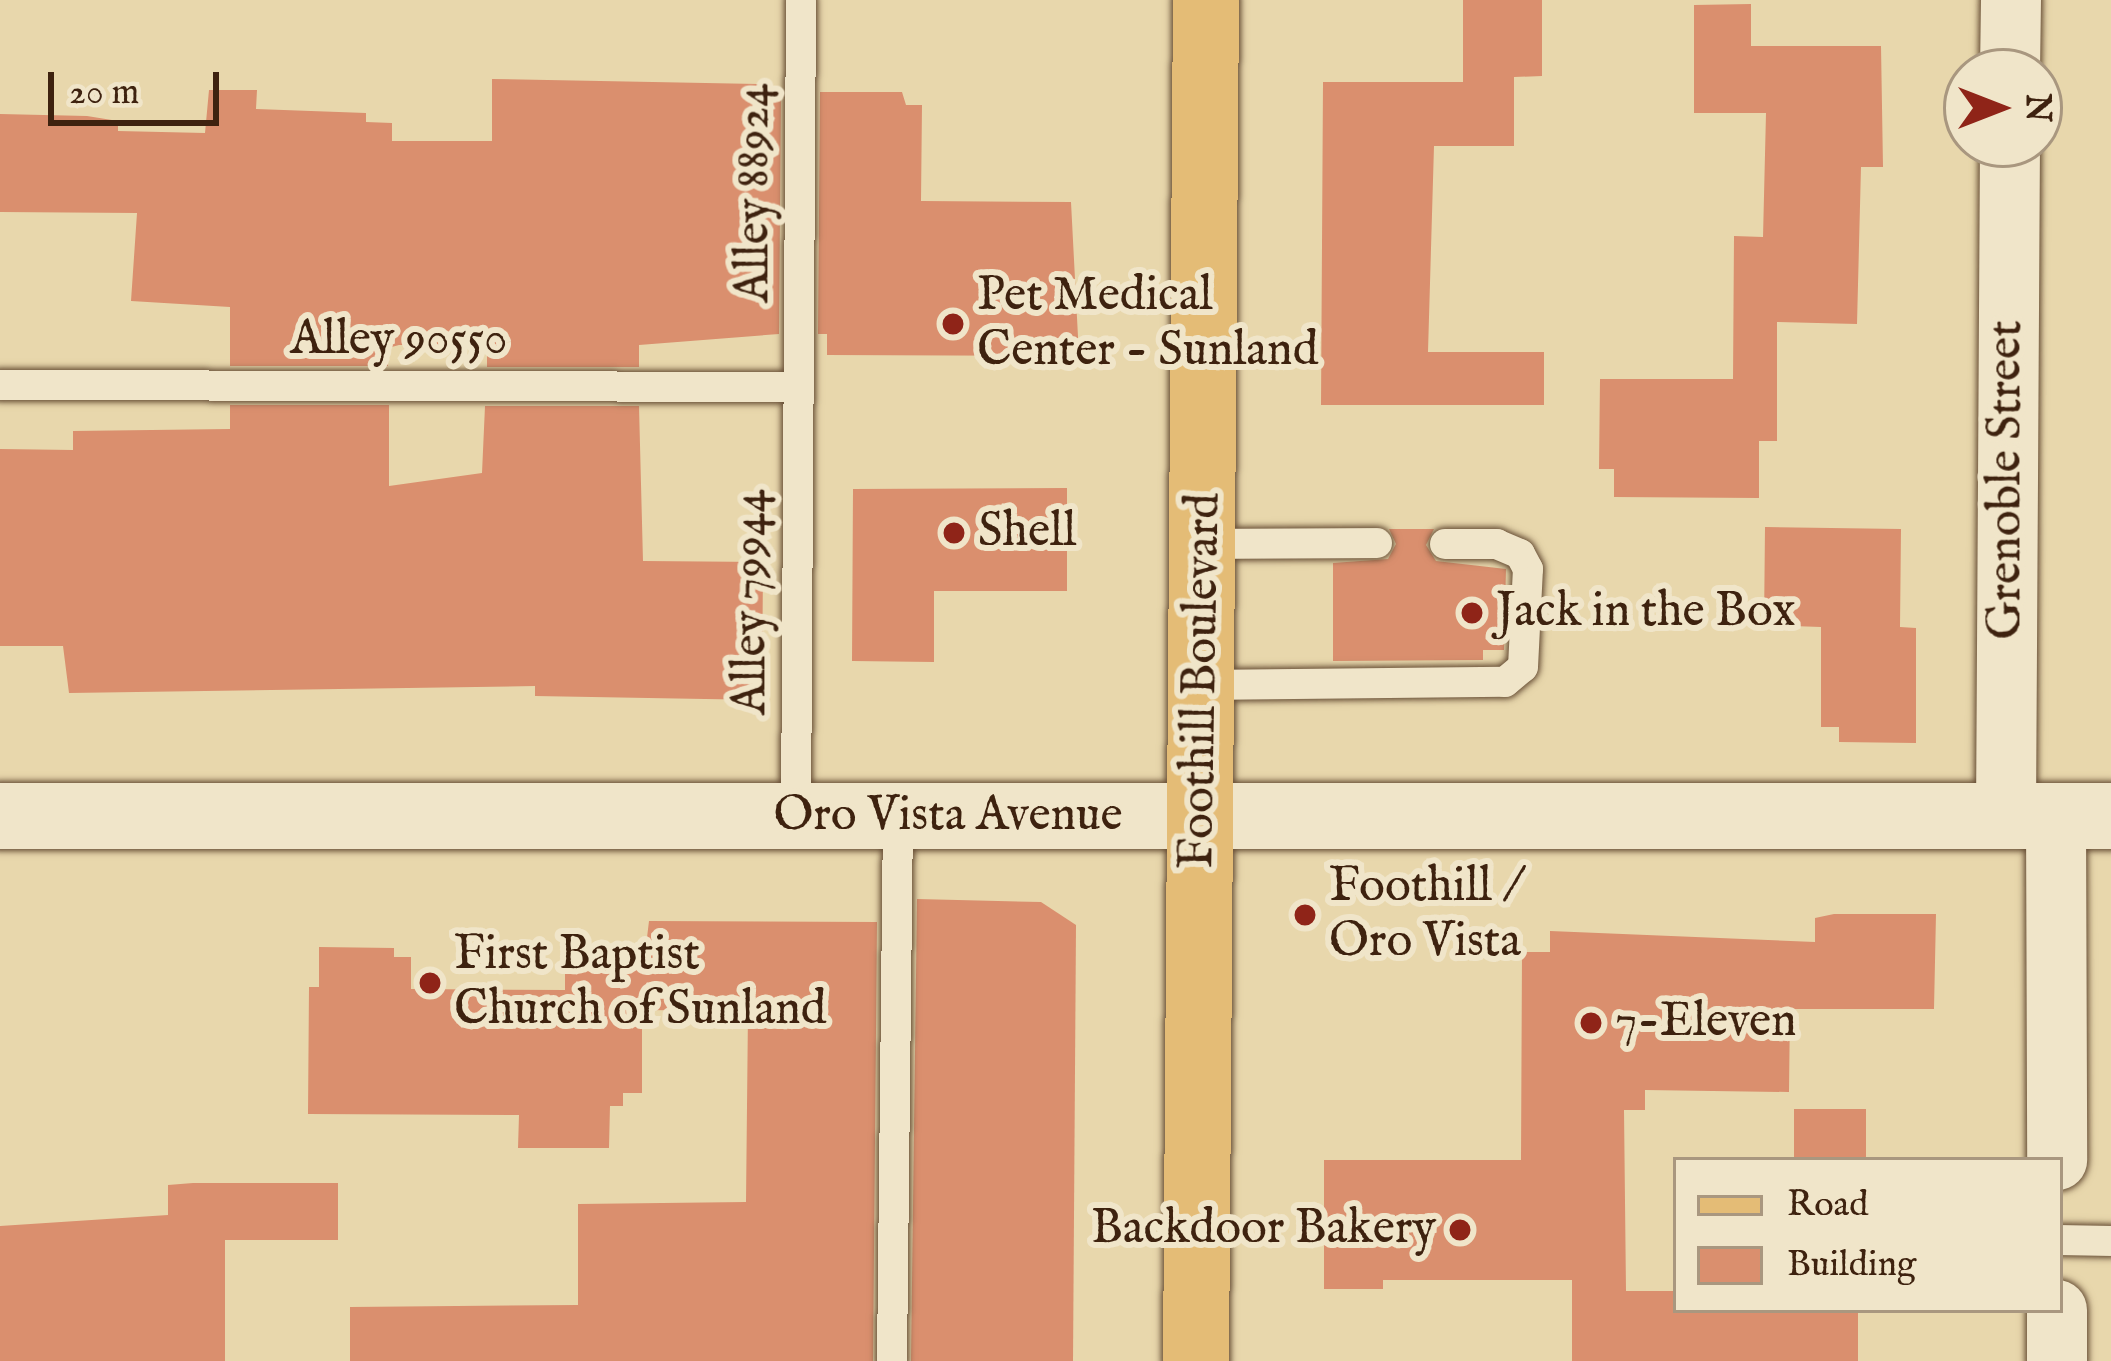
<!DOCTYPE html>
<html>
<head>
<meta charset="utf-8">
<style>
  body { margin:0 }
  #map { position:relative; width:2111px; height:1361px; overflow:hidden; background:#e8d7ac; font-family:"IM FELL English",serif }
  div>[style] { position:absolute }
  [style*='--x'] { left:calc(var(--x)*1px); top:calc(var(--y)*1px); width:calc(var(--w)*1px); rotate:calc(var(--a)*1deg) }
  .building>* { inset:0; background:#da8f6e; transform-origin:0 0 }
  .roads { filter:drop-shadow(0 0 3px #684f36) drop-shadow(0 0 3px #684f36) }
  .lane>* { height:30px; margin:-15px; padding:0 15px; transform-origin:15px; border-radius:15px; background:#f0e5c9 }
  .street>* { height:60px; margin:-30px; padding:0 30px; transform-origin:30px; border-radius:30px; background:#f0e5c9 }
  .secondary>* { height:66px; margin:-33px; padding:0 33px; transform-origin:33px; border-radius:33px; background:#f0e5c9 }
  .primary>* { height:66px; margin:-33px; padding:0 33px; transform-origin:33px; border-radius:33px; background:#e4bc76 }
  .dots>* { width:33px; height:33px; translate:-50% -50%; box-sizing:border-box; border:6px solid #f0e5c9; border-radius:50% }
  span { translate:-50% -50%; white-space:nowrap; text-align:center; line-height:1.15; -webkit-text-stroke:12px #f0e5c9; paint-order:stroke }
  .street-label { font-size:48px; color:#3e220f }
  .poi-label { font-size:48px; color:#3e220f }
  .left { translate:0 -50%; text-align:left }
  .right { translate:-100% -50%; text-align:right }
  .legend { position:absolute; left:1673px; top:1157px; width:390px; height:156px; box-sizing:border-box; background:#f0e5c9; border:3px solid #a9977f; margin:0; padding:15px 21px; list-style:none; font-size:36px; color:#3e220f }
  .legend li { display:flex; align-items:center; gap:24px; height:60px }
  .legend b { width:60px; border:3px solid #a9977f }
  .north { position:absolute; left:1943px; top:48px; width:120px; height:120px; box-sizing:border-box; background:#f0e5c9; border:3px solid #a9977f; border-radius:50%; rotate:90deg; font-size:33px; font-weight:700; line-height:48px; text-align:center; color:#3e220f }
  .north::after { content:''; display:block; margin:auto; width:42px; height:54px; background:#8f2418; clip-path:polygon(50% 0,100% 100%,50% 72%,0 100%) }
  .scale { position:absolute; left:48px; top:72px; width:171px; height:54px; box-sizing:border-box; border:6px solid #3e220f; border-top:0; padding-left:15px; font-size:36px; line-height:42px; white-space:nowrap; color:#3e220f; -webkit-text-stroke:9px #f0e5c9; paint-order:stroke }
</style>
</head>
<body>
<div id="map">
  <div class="building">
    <i style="clip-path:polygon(1463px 0,1542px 0,1542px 76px,1514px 77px,1514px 146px,1434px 146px,1428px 352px,1544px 352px,1544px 405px,1321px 405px,1323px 82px,1463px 82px)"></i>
    <i style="clip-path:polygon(1751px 4px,1751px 46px,1881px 46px,1883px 167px,1861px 167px,1857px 324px,1777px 322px,1777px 441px,1759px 441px,1759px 498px,1614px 497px,1614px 469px,1599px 469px,1600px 379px,1733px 379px,1734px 236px,1763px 237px,1766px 113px,1694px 113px,1694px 5px)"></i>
    <i style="clip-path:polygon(492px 79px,758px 84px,758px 92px,781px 92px,779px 334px,639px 345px,639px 367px,487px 367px,487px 345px,399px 345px,388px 348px,388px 366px,230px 366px,230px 307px,131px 301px,137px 213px,0 212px,0 114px,87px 116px,118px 121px,118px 131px,205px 133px,209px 90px,257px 90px,256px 109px,366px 113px,366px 122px,392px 123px,392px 141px,492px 141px)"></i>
    <i style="clip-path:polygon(820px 92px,902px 92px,906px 105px,922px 105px,921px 201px,1071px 202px,1079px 356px,827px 355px,827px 334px,818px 334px)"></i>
    <i style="clip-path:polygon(230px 405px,389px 405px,389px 486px,482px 473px,485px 406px,639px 406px,643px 561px,763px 562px,762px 700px,535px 696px,535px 686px,69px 693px,63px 646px,0 646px,0 449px,73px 450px,73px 431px,230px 429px)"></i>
    <i style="clip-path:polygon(1067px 488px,1067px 591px,934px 591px,934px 662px,852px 661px,853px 489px)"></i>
    <i style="clip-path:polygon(1765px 527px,1901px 529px,1900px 627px,1916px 628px,1916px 743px,1839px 742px,1839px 727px,1821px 727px,1821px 627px,1764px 625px)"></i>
    <i style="clip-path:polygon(1389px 529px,1434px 529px,1426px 545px,1436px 561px,1506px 569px,1504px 650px,1483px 650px,1483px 660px,1333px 661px,1333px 563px,1388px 559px,1396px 544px)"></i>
    <i style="clip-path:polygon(917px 899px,1041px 902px,1076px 925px,1073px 1361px,911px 1361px)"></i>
    <i style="clip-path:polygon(1834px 914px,1936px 914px,1934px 1009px,1790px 1009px,1789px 1092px,1645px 1090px,1645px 1110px,1624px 1110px,1626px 1291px,1676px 1291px,1676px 1310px,1858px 1310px,1858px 1361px,1572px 1361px,1572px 1280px,1383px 1280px,1383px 1289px,1324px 1289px,1324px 1160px,1521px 1160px,1522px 952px,1550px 952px,1550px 931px,1815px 942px,1815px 918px)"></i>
    <i style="clip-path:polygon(649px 921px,877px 922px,873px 1361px,350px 1361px,350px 1307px,578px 1305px,578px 1204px,746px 1202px,748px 1011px,642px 1010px,642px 1093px,623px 1093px,623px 1106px,610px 1106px,609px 1148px,518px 1148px,519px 1115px,308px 1114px,309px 987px,319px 987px,319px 947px,394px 948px,394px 957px,411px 957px,411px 989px,565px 990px,565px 954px,645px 954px)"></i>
    <i style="left:1794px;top:1109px;width:72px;height:51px"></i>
    <i style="clip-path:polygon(193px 1183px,338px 1183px,338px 1240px,225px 1240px,225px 1361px,0 1361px,0 1226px,168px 1215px,168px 1185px)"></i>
  </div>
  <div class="roads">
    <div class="lane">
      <i style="--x:0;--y:385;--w:799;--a:0.14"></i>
      <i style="--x:1203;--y:544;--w:174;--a:-0.3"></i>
      <i style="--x:1201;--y:685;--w:304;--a:-0.6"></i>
      <i style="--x:1505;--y:682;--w:23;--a:-40"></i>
      <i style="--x:1523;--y:667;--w:98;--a:-87.1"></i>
      <i style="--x:1528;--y:569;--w:17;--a:-118"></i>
      <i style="--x:1520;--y:554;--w:25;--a:-157"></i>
      <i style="--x:1497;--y:544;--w:52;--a:180"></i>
      <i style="--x:796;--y:817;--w:817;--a:-89.65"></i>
      <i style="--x:2060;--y:1240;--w:51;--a:1.1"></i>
      <i style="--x:892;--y:1361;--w:544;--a:-89.37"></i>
    </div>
    <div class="street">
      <i style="--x:2010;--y:72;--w:72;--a:-89.2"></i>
      <i style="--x:2006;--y:816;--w:672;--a:-89.66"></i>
      <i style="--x:2056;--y:816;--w:344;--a:89.8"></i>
      <i style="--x:2057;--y:1310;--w:51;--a:90"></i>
    </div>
    <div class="secondary">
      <i style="--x:0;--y:816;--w:2111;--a:0"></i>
    </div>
    <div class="primary">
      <i style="--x:1196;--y:1361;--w:1361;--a:-89.58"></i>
    </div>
  </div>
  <div class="dots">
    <i style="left:953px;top:324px;background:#8f2418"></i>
    <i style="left:954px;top:533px;background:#8f2418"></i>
    <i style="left:1472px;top:613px;background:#8f2418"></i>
    <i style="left:1305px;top:915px;background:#8f2418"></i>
    <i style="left:430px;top:983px;background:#8f2418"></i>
    <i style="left:1591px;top:1023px;background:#8f2418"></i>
    <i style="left:1460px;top:1230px;background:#8f2418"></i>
  </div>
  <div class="street-label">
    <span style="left:755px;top:193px;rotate:-90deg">Alley 88924</span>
    <span style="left:399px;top:341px">Alley 90550</span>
    <span style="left:2007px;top:480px;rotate:-90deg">Grenoble Street</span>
    <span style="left:752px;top:602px;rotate:-90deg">Alley 79944</span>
    <span style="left:1202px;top:681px;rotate:-89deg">Foothill Boulevard</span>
    <span style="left:948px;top:817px">Oro Vista Avenue</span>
  </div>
  <div class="poi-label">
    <span class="left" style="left:977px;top:324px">Pet Medical<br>Center - Sunland</span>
    <span class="left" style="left:978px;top:533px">Shell</span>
    <span class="left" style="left:1496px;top:613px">Jack in the Box</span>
    <span class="left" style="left:1329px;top:915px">Foothill /<br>Oro Vista</span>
    <span class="left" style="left:454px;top:983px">First Baptist<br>Church of Sunland</span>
    <span class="left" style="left:1615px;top:1023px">7-Eleven</span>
    <span class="right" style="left:1436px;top:1230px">Backdoor Bakery</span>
  </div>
  <ul class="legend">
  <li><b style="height:15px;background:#e4bc76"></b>Road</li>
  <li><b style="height:33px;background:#da8f6e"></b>Building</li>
  </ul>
  <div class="north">N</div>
  <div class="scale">20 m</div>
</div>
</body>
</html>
